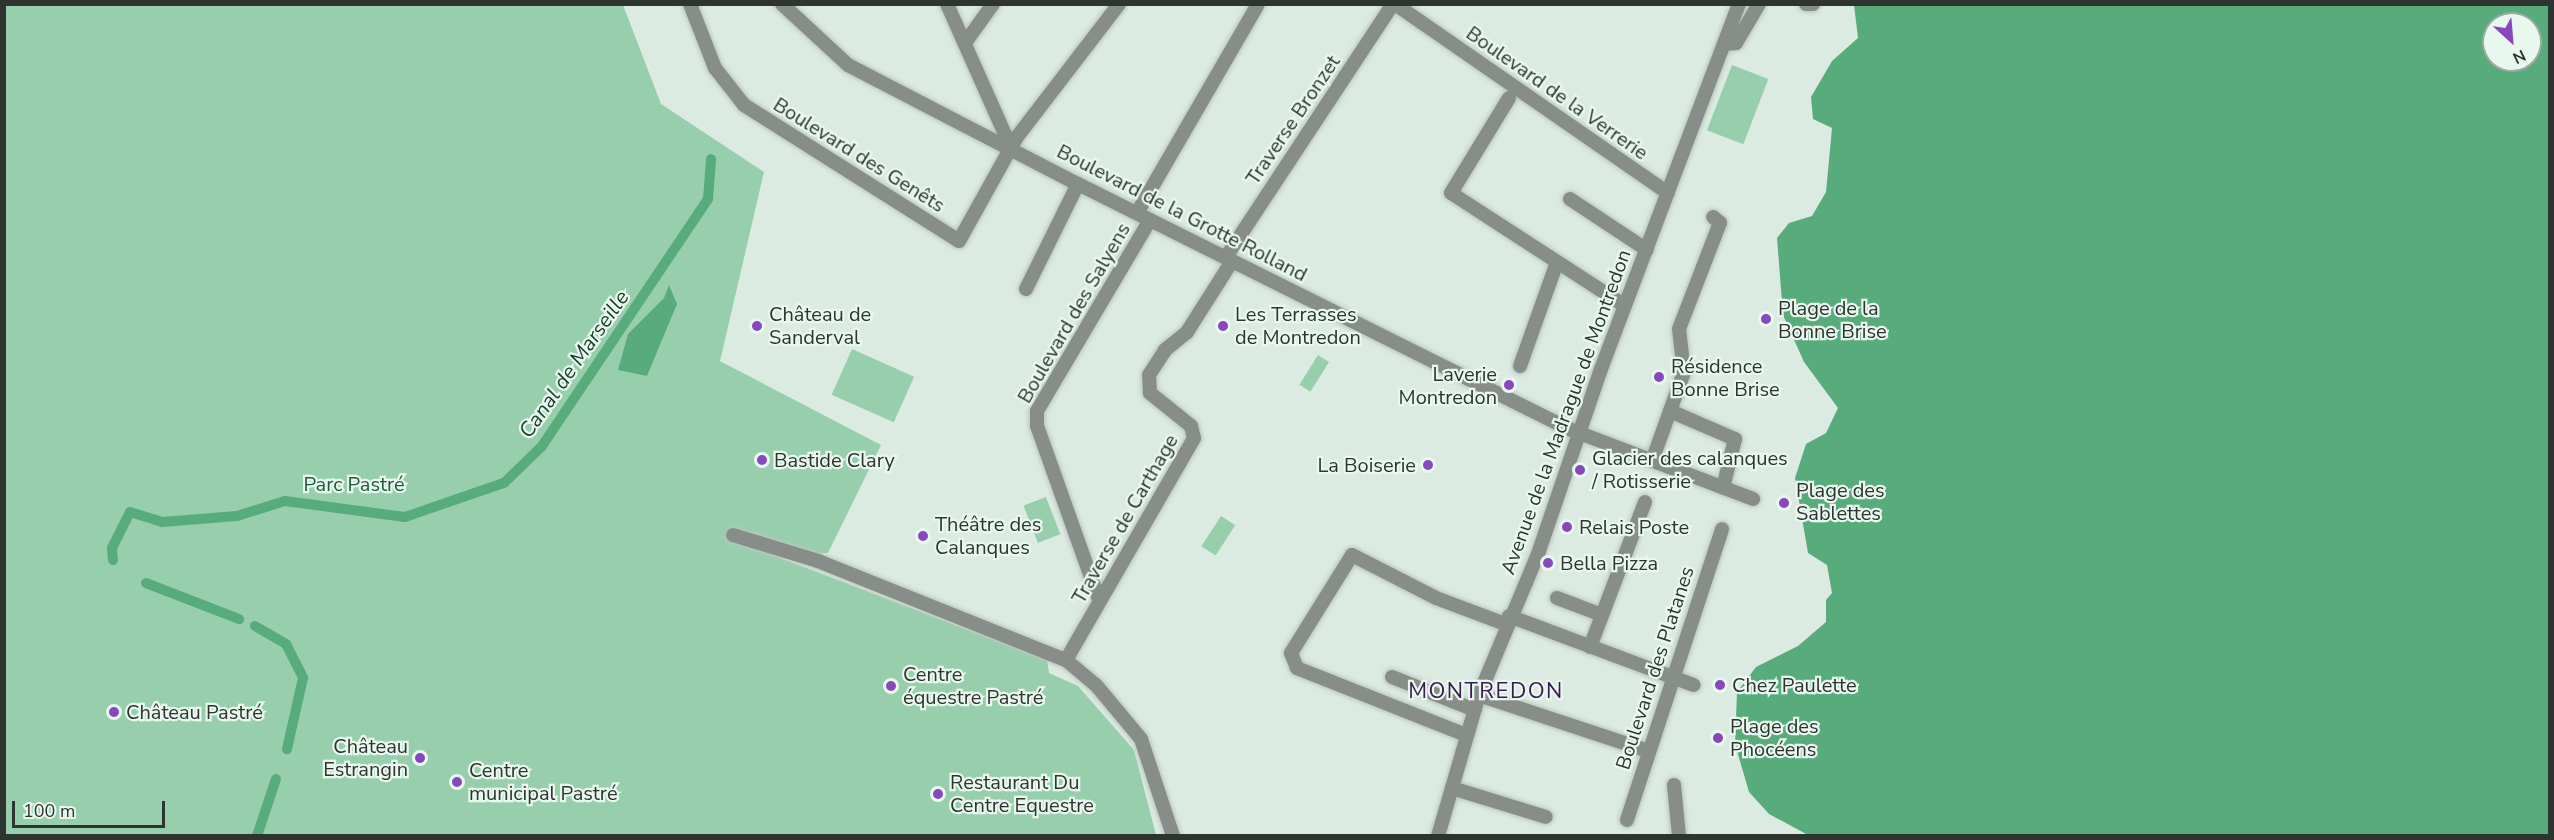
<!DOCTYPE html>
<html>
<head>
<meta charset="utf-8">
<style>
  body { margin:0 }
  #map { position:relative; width:2554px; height:840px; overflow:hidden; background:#dcebe1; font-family:"Nunito Sans",sans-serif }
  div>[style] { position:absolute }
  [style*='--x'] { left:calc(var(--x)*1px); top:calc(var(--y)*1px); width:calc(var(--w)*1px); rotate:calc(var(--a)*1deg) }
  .green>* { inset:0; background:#97cfac; transform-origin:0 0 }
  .water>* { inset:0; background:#58ac7c }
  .canal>* { height:10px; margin:-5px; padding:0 5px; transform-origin:5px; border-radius:5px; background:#58ac7c }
  .roads { filter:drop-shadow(0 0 2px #b9c6be) drop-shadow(0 0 2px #b9c6be) }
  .minor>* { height:14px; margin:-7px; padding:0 7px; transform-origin:7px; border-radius:7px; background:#878d89 }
  .dots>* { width:16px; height:16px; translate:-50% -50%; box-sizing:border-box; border:3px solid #e9f8ee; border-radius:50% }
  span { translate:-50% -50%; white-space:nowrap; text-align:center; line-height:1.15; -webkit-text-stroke:4.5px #e9f8ee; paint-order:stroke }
  .street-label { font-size:20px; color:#2e3430 }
  .poi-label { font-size:20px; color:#2e3430 }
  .left { translate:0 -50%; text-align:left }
  .right { translate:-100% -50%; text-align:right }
  .park-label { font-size:20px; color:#1c5a39 }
  .water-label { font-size:21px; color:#1a3e2a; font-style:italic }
  .quarter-label { font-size:22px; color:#391a52; letter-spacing:1.5px }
  .frame { position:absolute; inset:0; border:6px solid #2e3430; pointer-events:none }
  .north { position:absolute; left:2482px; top:12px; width:60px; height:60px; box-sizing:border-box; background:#e9f8ee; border:2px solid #9eaaa2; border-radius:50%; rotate:154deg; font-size:16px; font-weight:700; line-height:24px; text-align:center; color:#2e3430 }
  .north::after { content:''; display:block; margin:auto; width:21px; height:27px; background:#8848bd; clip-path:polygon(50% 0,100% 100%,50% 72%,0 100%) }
  .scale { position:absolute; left:12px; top:801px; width:153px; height:27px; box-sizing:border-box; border:3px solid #2e3430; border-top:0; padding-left:8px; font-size:18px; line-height:21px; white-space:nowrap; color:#2e3430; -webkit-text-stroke:4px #e9f8ee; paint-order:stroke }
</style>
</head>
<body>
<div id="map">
  <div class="green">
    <i style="clip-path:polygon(5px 4px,623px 5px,661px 104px,764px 172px,720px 361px,881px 445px,828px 553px,770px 554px,1047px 660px,1049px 673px,1078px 686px,1134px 750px,1156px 835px,5px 836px)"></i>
    <i style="left:1732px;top:65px;width:39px;height:70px;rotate:21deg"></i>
    <i style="left:852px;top:349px;width:68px;height:50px;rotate:24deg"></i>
    <i style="left:1318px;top:355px;width:13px;height:35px;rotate:32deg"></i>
    <i style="left:1046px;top:497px;width:40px;height:24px;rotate:69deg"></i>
    <i style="left:1221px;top:516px;width:17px;height:36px;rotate:33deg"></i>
  </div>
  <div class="water">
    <i style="clip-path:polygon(evenodd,1854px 5px,2549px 5px,2549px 835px,1808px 835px,1769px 814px,1749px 792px,1735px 744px,1737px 692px,1756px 667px,1798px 646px,1826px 622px,1826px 600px,1832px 593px,1827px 565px,1808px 553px,1795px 478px,1806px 444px,1826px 433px,1838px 408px,1804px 362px,1783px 315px,1777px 238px,1789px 223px,1812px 216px,1826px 192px,1832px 128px,1813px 119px,1811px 97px,1832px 61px,1858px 38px,1854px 5px,2494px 24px,2530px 24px,2530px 60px,2494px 60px,2494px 24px)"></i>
    <i style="clip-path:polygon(669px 285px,677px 304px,647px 376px,618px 370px,628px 334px,664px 298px)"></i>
  </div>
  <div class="canal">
    <i style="--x:113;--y:560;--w:12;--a:-95"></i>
    <i style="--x:112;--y:548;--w:40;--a:-63.4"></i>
    <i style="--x:130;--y:512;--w:34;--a:17"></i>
    <i style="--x:162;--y:522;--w:75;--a:-4.6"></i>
    <i style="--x:237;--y:516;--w:50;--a:-17.4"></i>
    <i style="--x:285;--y:501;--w:121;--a:7.6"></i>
    <i style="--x:405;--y:517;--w:105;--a:-19"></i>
    <i style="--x:504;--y:483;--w:53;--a:-44.2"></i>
    <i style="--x:542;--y:446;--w:298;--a:-56.1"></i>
    <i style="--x:708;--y:199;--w:40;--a:-85.7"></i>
    <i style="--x:146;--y:583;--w:100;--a:21.2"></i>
    <i style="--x:255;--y:626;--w:36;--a:30"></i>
    <i style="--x:286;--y:644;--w:38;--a:63"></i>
    <i style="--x:303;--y:678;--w:73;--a:102.7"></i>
    <i style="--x:257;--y:836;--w:60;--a:-71.6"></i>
  </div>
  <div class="roads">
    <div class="minor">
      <i style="--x:690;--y:4;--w:69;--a:68.7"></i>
      <i style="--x:715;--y:68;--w:47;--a:51.9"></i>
      <i style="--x:744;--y:105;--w:254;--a:32.3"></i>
      <i style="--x:959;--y:241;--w:119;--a:-60.9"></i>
      <i style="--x:1017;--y:137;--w:168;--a:-52.5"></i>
      <i style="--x:782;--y:4;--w:90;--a:42.7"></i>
      <i style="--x:848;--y:65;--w:259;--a:27.4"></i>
      <i style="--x:1078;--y:184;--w:549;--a:26.52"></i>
      <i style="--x:1569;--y:429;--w:197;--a:20.8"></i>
      <i style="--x:947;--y:4;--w:158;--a:66"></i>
      <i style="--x:1395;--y:4;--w:332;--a:34.7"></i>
      <i style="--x:1806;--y:4;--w:7;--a:0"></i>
      <i style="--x:965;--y:43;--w:48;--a:-54.3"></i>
      <i style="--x:1724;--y:44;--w:12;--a:-5"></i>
      <i style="--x:1736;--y:43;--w:45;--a:-59.5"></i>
      <i style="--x:1509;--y:98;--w:111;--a:121.4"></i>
      <i style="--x:1451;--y:193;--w:207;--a:33"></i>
      <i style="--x:1570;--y:199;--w:92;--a:33.5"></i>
      <i style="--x:1137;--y:213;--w:241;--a:-59.9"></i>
      <i style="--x:1226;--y:257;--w:303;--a:-56.6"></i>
      <i style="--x:1026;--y:289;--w:117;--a:-63.7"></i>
      <i style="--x:1520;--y:366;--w:110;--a:-70.4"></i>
      <i style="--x:1670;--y:411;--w:71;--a:23.3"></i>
      <i style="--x:1735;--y:439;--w:50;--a:103.8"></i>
      <i style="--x:1652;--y:461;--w:95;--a:-70.2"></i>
      <i style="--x:1684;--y:372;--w:43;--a:-96.6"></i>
      <i style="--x:1679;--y:329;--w:114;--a:-68.9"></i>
      <i style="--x:1720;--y:223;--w:9;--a:-139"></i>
      <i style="--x:733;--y:535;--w:89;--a:17"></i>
      <i style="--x:818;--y:561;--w:267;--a:21.8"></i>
      <i style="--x:1066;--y:660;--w:39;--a:40"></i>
      <i style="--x:1096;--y:685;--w:70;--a:50.2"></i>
      <i style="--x:1141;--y:739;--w:102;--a:71.7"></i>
      <i style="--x:1098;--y:597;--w:182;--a:-109.6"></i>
      <i style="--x:1037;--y:426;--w:15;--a:-90"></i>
      <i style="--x:1037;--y:411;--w:222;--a:-59.4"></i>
      <i style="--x:1557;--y:598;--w:48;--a:20.7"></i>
      <i style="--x:1509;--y:616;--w:197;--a:20.5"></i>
      <i style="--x:1590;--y:647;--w:155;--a:-69.2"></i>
      <i style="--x:1066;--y:660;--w:256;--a:-60"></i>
      <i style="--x:1194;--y:438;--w:12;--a:-104"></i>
      <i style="--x:1191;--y:426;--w:53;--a:-141.2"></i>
      <i style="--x:1150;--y:393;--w:18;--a:-93"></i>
      <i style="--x:1149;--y:375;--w:30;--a:-57"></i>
      <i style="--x:1165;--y:350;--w:28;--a:-39"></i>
      <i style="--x:1187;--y:332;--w:84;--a:-57.6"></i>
      <i style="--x:1392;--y:677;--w:89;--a:21.7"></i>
      <i style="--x:1479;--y:695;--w:172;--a:18.3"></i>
      <i style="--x:1466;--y:735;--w:182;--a:-158.4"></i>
      <i style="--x:1297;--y:668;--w:16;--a:-112"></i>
      <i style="--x:1291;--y:653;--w:115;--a:-58.1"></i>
      <i style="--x:1352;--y:555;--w:94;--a:27.1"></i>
      <i style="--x:1436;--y:598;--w:74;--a:20.6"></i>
      <i style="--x:1674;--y:785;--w:51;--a:84.4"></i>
      <i style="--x:1452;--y:788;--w:98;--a:17.1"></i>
      <i style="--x:1627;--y:820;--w:306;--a:-71.9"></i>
      <i style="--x:1438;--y:836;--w:147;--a:-73.8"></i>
      <i style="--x:1479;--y:695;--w:153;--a:-67.3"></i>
      <i style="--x:1538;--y:554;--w:195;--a:-71.2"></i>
      <i style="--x:1601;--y:369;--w:390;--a:-69.3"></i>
    </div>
  </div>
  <div class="dots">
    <i style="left:1766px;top:319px;background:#8848bd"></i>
    <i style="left:757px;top:326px;background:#8848bd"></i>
    <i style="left:1223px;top:326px;background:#8848bd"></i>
    <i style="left:1659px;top:377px;background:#8848bd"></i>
    <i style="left:1509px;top:385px;background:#8848bd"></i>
    <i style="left:762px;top:460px;background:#8848bd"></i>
    <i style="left:1428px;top:465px;background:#8848bd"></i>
    <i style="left:1580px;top:470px;background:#8848bd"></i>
    <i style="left:1784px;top:503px;background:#8848bd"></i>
    <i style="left:1567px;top:527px;background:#8848bd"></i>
    <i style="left:923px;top:536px;background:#8848bd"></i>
    <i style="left:1548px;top:563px;background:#8848bd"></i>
    <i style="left:1720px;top:685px;background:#8848bd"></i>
    <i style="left:891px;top:686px;background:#8848bd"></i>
    <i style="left:114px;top:712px;background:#8848bd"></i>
    <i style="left:1718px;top:738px;background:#8848bd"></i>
    <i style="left:420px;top:758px;background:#8848bd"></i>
    <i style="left:457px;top:782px;background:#8848bd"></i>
    <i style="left:938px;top:794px;background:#8848bd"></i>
  </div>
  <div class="street-label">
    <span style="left:1557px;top:93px;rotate:35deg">Boulevard de la Verrerie</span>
    <span style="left:1293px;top:120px;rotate:-56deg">Traverse Bronzet</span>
    <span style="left:859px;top:155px;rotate:32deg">Boulevard des Genêts</span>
    <span style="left:1182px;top:213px;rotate:27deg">Boulevard de la Grotte Rolland</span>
    <span style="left:1074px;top:313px;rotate:-60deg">Boulevard des Salyens</span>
    <span style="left:1566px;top:412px;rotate:-70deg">Avenue de la Madrague de Montredon</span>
    <span style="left:1125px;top:519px;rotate:-60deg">Traverse de Carthage</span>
    <span style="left:1655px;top:668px;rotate:-72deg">Boulevard des Platanes</span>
  </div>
  <div class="poi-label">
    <span class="left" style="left:1778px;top:320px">Plage de la<br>Bonne Brise</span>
    <span class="left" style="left:769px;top:326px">Château de<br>Sanderval</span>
    <span class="left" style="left:1235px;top:326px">Les Terrasses<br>de Montredon</span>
    <span class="left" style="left:1671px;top:378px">Résidence<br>Bonne Brise</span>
    <span class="right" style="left:1497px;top:386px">Laverie<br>Montredon</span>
    <span class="left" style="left:1592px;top:470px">Glacier des calanques<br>/ Rotisserie</span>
    <span class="left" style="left:774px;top:460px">Bastide Clary</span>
    <span class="right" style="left:1416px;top:465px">La Boiserie</span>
    <span class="left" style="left:1796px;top:502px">Plage des<br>Sablettes</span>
    <span class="left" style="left:935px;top:536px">Théâtre des<br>Calanques</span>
    <span class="left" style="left:1579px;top:527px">Relais Poste</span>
    <span class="left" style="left:1560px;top:563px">Bella Pizza</span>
    <span class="left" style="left:903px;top:686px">Centre<br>équestre Pastré</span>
    <span class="left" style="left:1732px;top:685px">Chez Paulette</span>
    <span class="left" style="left:126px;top:712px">Château Pastré</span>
    <span class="left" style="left:1730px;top:738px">Plage des<br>Phocéens</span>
    <span class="right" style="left:408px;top:758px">Château<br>Estrangin</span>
    <span class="left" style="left:469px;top:782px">Centre<br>municipal Pastré</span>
    <span class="left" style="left:950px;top:794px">Restaurant Du<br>Centre Equestre</span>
  </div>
  <div class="park-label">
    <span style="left:354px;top:484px">Parc Pastré</span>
  </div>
  <div class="water-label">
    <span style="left:574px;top:364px;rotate:-55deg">Canal de Marseille</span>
  </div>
  <div class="quarter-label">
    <span style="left:1486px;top:692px">MONTREDON</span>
  </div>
  <div class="frame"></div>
  <div class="north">N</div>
  <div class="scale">100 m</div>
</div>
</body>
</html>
